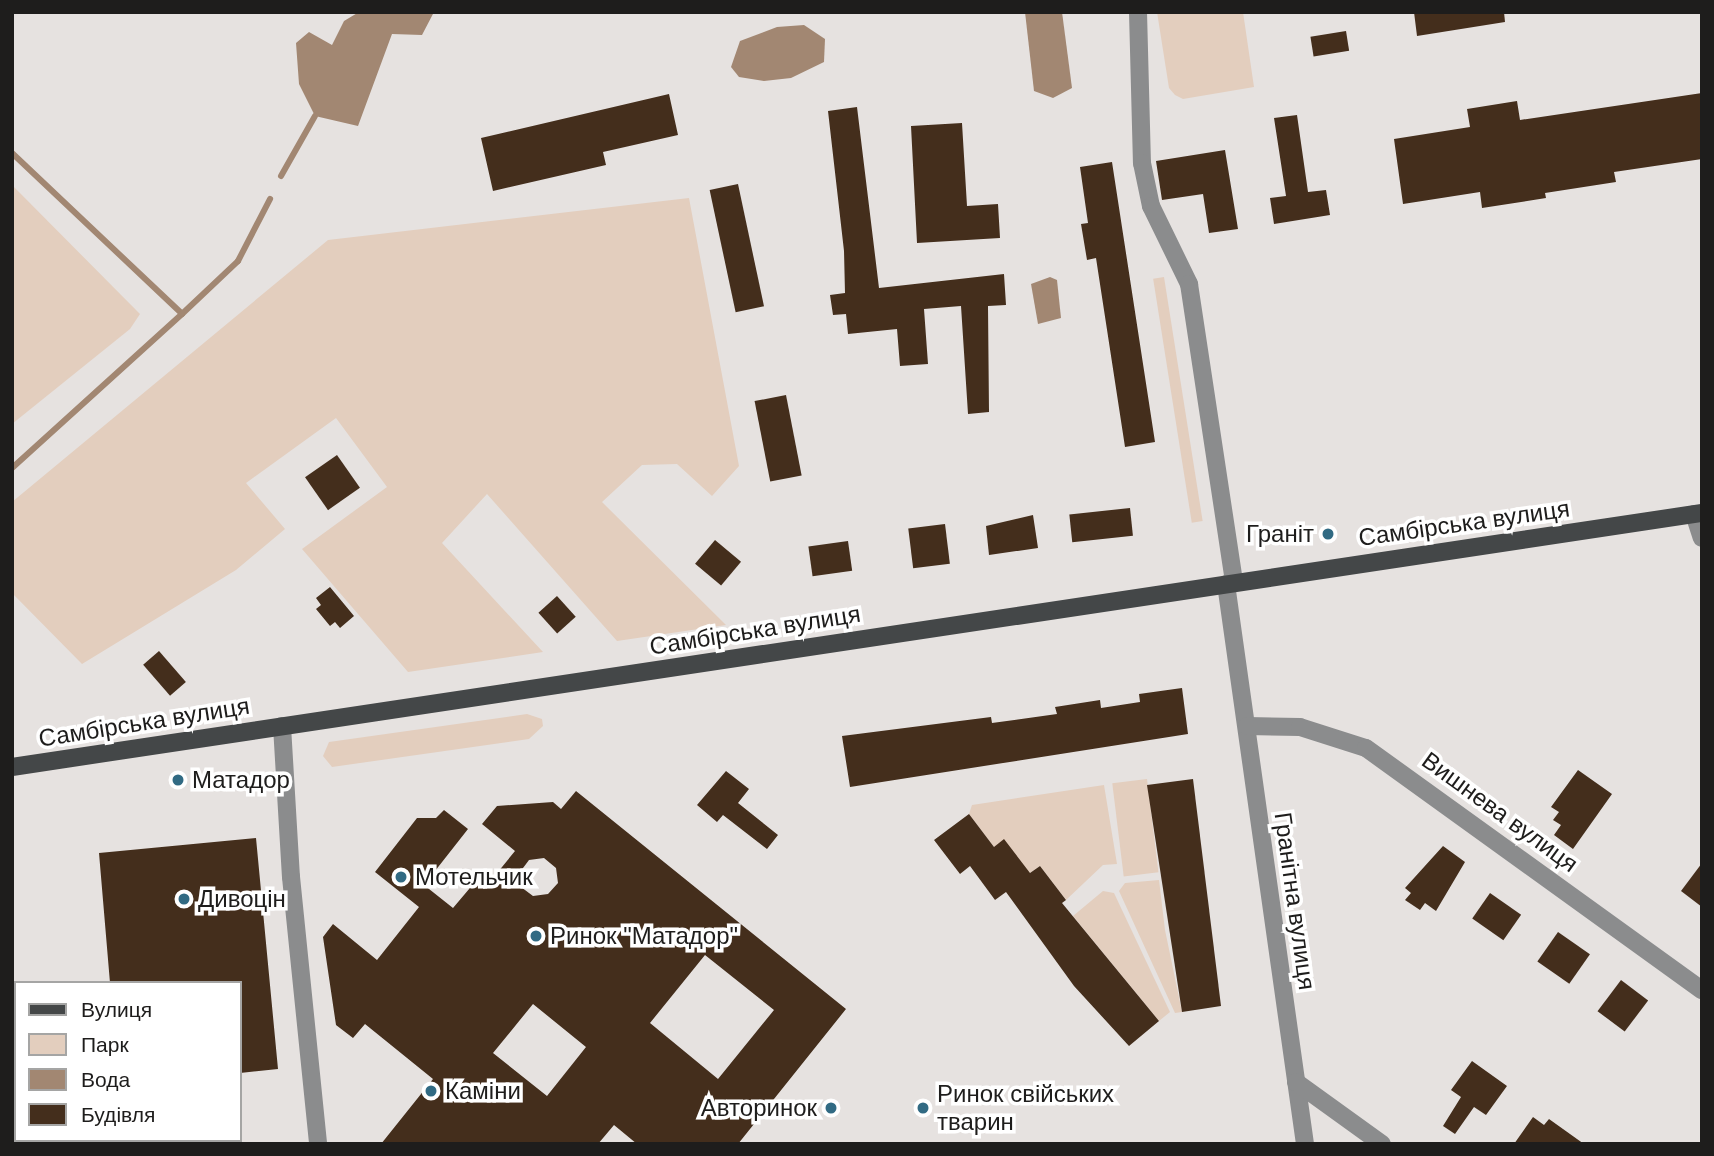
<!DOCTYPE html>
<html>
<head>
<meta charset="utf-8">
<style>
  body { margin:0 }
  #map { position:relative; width:1714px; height:1156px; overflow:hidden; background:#e6e2e0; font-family:Arial,sans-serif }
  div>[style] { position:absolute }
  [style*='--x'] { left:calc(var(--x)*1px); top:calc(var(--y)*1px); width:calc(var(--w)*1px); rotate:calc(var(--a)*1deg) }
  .green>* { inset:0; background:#e3cebe; transform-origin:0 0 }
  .water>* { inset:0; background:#a28772 }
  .stream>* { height:6px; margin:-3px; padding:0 3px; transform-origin:3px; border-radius:3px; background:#a28772 }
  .building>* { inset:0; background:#442e1c; transform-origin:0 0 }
  .minor>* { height:18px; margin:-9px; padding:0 9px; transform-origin:9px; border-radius:9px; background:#8b8c8d }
  .major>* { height:18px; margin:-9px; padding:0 9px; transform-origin:9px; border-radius:9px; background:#444748 }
  .dots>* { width:19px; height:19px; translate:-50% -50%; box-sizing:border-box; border:4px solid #fff; border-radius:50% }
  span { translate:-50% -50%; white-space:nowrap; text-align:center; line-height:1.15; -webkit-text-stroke:7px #fff; paint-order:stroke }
  .street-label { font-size:24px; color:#1e1d1c }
  .poi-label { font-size:24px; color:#1e1d1c }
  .right { translate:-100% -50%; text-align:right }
  .left { translate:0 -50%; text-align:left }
  .frame { position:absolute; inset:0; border:14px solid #1e1d1c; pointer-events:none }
  .legend { position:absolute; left:14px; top:981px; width:228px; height:161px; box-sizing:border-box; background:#fff; border:2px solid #a5a5a4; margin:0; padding:9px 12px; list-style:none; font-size:21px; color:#1e1d1c }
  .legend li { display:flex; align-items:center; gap:14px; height:35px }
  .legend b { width:35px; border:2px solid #a5a5a4 }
</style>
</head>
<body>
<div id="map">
  <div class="green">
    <i style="clip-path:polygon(1157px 12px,1243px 12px,1254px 87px,1183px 99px,1175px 95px,1169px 88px)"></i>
    <i style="clip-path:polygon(12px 185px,140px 314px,130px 329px,12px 424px)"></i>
    <i style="clip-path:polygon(689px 198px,739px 466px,712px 496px,677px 464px,642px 465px,602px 502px,726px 625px,617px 641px,487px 494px,442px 543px,543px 652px,408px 672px,302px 549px,387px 487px,336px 418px,246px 483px,285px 529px,236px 570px,82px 664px,12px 593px,12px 502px,328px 240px)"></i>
    <i style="left:1164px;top:277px;width:247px;height:11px;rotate:81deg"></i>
    <i style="clip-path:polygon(527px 714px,542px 719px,543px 726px,529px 739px,332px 767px,323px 756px,329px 742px)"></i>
    <i style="left:1147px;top:779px;width:94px;height:35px;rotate:83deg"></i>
    <i style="clip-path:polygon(1104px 785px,1117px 864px,1103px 865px,1066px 900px,1040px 866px,1030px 873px,994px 847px,969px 814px,972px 805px)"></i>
    <i style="clip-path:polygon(1159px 880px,1165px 930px,1182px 1012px,1175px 1013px,1119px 891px,1125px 883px)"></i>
    <i style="clip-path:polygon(1103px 891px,1114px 893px,1170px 1012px,1159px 1021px,1073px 916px)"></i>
  </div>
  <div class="water">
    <i style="clip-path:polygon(359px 12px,434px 12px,422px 35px,392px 34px,358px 126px,315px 116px,299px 84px,296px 43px,309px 32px,332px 45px,344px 21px)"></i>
    <i style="clip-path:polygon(1025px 12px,1062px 12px,1072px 88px,1053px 98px,1034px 91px)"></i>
    <i style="clip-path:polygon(804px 25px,825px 39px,824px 62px,791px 78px,764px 81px,739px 77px,731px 67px,740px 41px,777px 27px)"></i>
    <i style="clip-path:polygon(1050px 277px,1057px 280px,1061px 318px,1038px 324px,1031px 284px)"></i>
  </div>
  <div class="stream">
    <i style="--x:12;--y:153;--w:234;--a:43.4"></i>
    <i style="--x:182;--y:314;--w:229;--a:137.8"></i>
    <i style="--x:281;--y:176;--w:69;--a:-60.5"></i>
    <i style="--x:182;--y:314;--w:77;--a:-43.4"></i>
    <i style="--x:238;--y:261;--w:70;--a:-62.7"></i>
  </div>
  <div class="building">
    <i style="clip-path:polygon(1414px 12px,1504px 12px,1505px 22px,1417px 36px)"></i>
    <i style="left:1346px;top:31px;width:20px;height:36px;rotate:81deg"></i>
    <i style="clip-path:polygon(1702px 93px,1702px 159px,1614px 172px,1616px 182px,1545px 193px,1546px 198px,1482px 208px,1480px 192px,1403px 204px,1394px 139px,1470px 127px,1467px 109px,1517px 101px,1520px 120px)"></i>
    <i style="clip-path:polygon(669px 94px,678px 135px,603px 152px,606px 165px,493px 191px,481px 138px)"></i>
    <i style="clip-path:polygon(857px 107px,879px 288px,1004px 274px,1006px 305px,988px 306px,989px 412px,968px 414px,961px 306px,924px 309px,928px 364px,900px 366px,897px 329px,848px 334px,846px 314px,833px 315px,830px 295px,845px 293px,844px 251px,828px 111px)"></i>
    <i style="clip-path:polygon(1297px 115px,1308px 192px,1326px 190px,1330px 215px,1274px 224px,1270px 198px,1286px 196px,1274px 118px)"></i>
    <i style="clip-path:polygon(962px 123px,967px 206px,998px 204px,1000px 238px,917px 243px,911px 126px)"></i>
    <i style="clip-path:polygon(1225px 150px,1238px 229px,1209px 233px,1203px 194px,1162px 200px,1156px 161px)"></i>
    <i style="clip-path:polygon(1112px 162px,1155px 442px,1125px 447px,1096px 258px,1087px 260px,1081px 224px,1088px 223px,1080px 167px)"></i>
    <i style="left:738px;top:184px;width:125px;height:29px;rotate:78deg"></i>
    <i style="left:786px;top:395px;width:82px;height:32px;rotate:79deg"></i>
    <i style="left:337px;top:455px;width:40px;height:39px;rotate:55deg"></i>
    <i style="left:1130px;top:508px;width:28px;height:61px;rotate:84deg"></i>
    <i style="clip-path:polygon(1033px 515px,1038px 548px,989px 555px,986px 526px)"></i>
    <i style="left:945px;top:524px;width:40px;height:37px;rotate:83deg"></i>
    <i style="left:715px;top:540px;width:34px;height:31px;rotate:40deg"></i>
    <i style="left:848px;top:541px;width:30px;height:40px;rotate:82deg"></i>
    <i style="clip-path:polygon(330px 587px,354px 616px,340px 628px,335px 622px,330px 626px,316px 609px,321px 605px,316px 598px)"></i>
    <i style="left:557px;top:596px;width:28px;height:25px;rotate:48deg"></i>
    <i style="left:159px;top:651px;width:41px;height:21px;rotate:49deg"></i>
    <i style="clip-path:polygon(1182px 688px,1188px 734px,850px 787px,842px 736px,991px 717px,992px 723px,1057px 714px,1055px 707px,1100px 700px,1101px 708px,1140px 702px,1139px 694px)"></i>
    <i style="clip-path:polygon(1578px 770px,1612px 794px,1573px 849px,1554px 835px,1561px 825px,1553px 820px,1559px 812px,1551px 807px)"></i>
    <i style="clip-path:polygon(726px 771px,749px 789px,738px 803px,778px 835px,767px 849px,723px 815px,717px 822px,697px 805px)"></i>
    <i style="clip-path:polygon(1193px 779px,1221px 1006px,1182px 1012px,1147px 785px)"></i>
    <i style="clip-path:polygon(evenodd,576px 791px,846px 1009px,738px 1144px,637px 1144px,614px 1125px,598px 1144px,381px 1144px,433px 1079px,365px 1024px,353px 1038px,336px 1025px,323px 937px,333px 924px,377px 960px,419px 907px,375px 872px,417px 818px,436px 818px,444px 810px,468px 829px,424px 885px,453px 908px,475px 882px,484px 889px,515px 851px,482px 824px,497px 806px,553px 802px,561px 809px,576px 791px,544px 858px,556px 868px,558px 883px,548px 894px,533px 896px,521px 887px,520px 872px,529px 860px,544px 858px,576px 791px,705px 955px,774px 1010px,718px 1079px,650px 1023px,705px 955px,576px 791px,533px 1004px,586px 1047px,547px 1096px,493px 1053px,533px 1004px)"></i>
    <i style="clip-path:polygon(969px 814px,994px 847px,1004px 839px,1030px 873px,1040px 866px,1066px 900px,1062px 903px,1159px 1021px,1129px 1046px,1074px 986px,1006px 892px,995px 900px,970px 866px,960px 874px,934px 840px)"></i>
    <i style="clip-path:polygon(256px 838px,278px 1069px,240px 1073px,240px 983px,110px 983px,99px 853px)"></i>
    <i style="clip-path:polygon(1443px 846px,1465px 862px,1436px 911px,1425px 903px,1420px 910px,1405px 900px,1411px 893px,1405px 888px)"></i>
    <i style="clip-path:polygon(1702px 863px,1702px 907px,1681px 891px)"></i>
    <i style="left:1490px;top:893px;width:38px;height:31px;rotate:35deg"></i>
    <i style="left:1558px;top:932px;width:39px;height:36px;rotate:35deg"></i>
    <i style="left:1621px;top:980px;width:34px;height:39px;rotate:37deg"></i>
    <i style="clip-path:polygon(1472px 1061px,1507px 1086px,1486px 1115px,1474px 1107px,1455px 1134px,1443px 1126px,1461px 1097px,1451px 1090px)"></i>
    <i style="clip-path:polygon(1533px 1117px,1544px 1125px,1549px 1119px,1584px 1144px,1514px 1144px)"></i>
  </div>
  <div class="minor">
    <i style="--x:1138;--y:12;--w:151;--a:88.5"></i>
    <i style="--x:1142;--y:163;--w:44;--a:78.2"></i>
    <i style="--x:1151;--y:206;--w:87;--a:64"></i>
    <i style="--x:1189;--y:284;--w:302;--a:81.4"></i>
    <i style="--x:1694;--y:514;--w:25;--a:72"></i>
    <i style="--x:1226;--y:584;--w:566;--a:81.97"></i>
    <i style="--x:282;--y:726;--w:151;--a:86.6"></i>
    <i style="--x:291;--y:877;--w:268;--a:84.2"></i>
    <i style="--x:1247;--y:726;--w:53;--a:1.1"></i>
    <i style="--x:1300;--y:727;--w:69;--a:17.7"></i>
    <i style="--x:1366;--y:748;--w:414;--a:35.8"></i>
    <i style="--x:1296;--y:1082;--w:106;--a:35.8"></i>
  </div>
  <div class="major">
    <i style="--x:12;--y:767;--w:1709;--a:-8.55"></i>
  </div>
  <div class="dots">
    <i style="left:1328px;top:534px;background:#316a83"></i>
    <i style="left:178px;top:780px;background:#316a83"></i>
    <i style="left:401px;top:877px;background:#316a83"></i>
    <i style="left:184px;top:899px;background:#316a83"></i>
    <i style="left:536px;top:936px;background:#316a83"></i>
    <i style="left:431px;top:1091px;background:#316a83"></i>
    <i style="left:831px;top:1108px;background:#316a83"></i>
    <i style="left:923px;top:1108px;background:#316a83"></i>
  </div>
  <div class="street-label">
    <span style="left:1464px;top:523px;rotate:-8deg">Самбірська вулиця</span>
    <span style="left:755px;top:630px;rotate:-9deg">Самбірська вулиця</span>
    <span style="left:144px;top:722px;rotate:-9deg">Самбірська вулиця</span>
    <span style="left:1500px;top:812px;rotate:36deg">Вишнева вулиця</span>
    <span style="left:1295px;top:901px;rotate:82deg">Гранітна вулиця</span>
  </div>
  <div class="poi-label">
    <span class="right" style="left:1314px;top:534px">Граніт</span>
    <span class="left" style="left:192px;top:780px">Матадор</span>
    <span class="left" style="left:415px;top:877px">Мотельчик</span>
    <span class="left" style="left:198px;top:899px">Дивоцін</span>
    <span class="left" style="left:550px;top:936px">Ринок "Матадор"</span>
    <span class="left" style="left:445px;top:1091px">Каміни</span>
    <span class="left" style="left:937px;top:1108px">Ринок свійських<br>тварин</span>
    <span class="right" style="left:817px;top:1108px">Авторинок</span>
  </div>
  <div class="frame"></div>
  <ul class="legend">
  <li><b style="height:9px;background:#444748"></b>Вулиця</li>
  <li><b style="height:19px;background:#e3cebe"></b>Парк</li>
  <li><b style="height:19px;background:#a28772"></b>Вода</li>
  <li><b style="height:19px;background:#442e1c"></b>Будівля</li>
  </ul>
</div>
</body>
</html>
